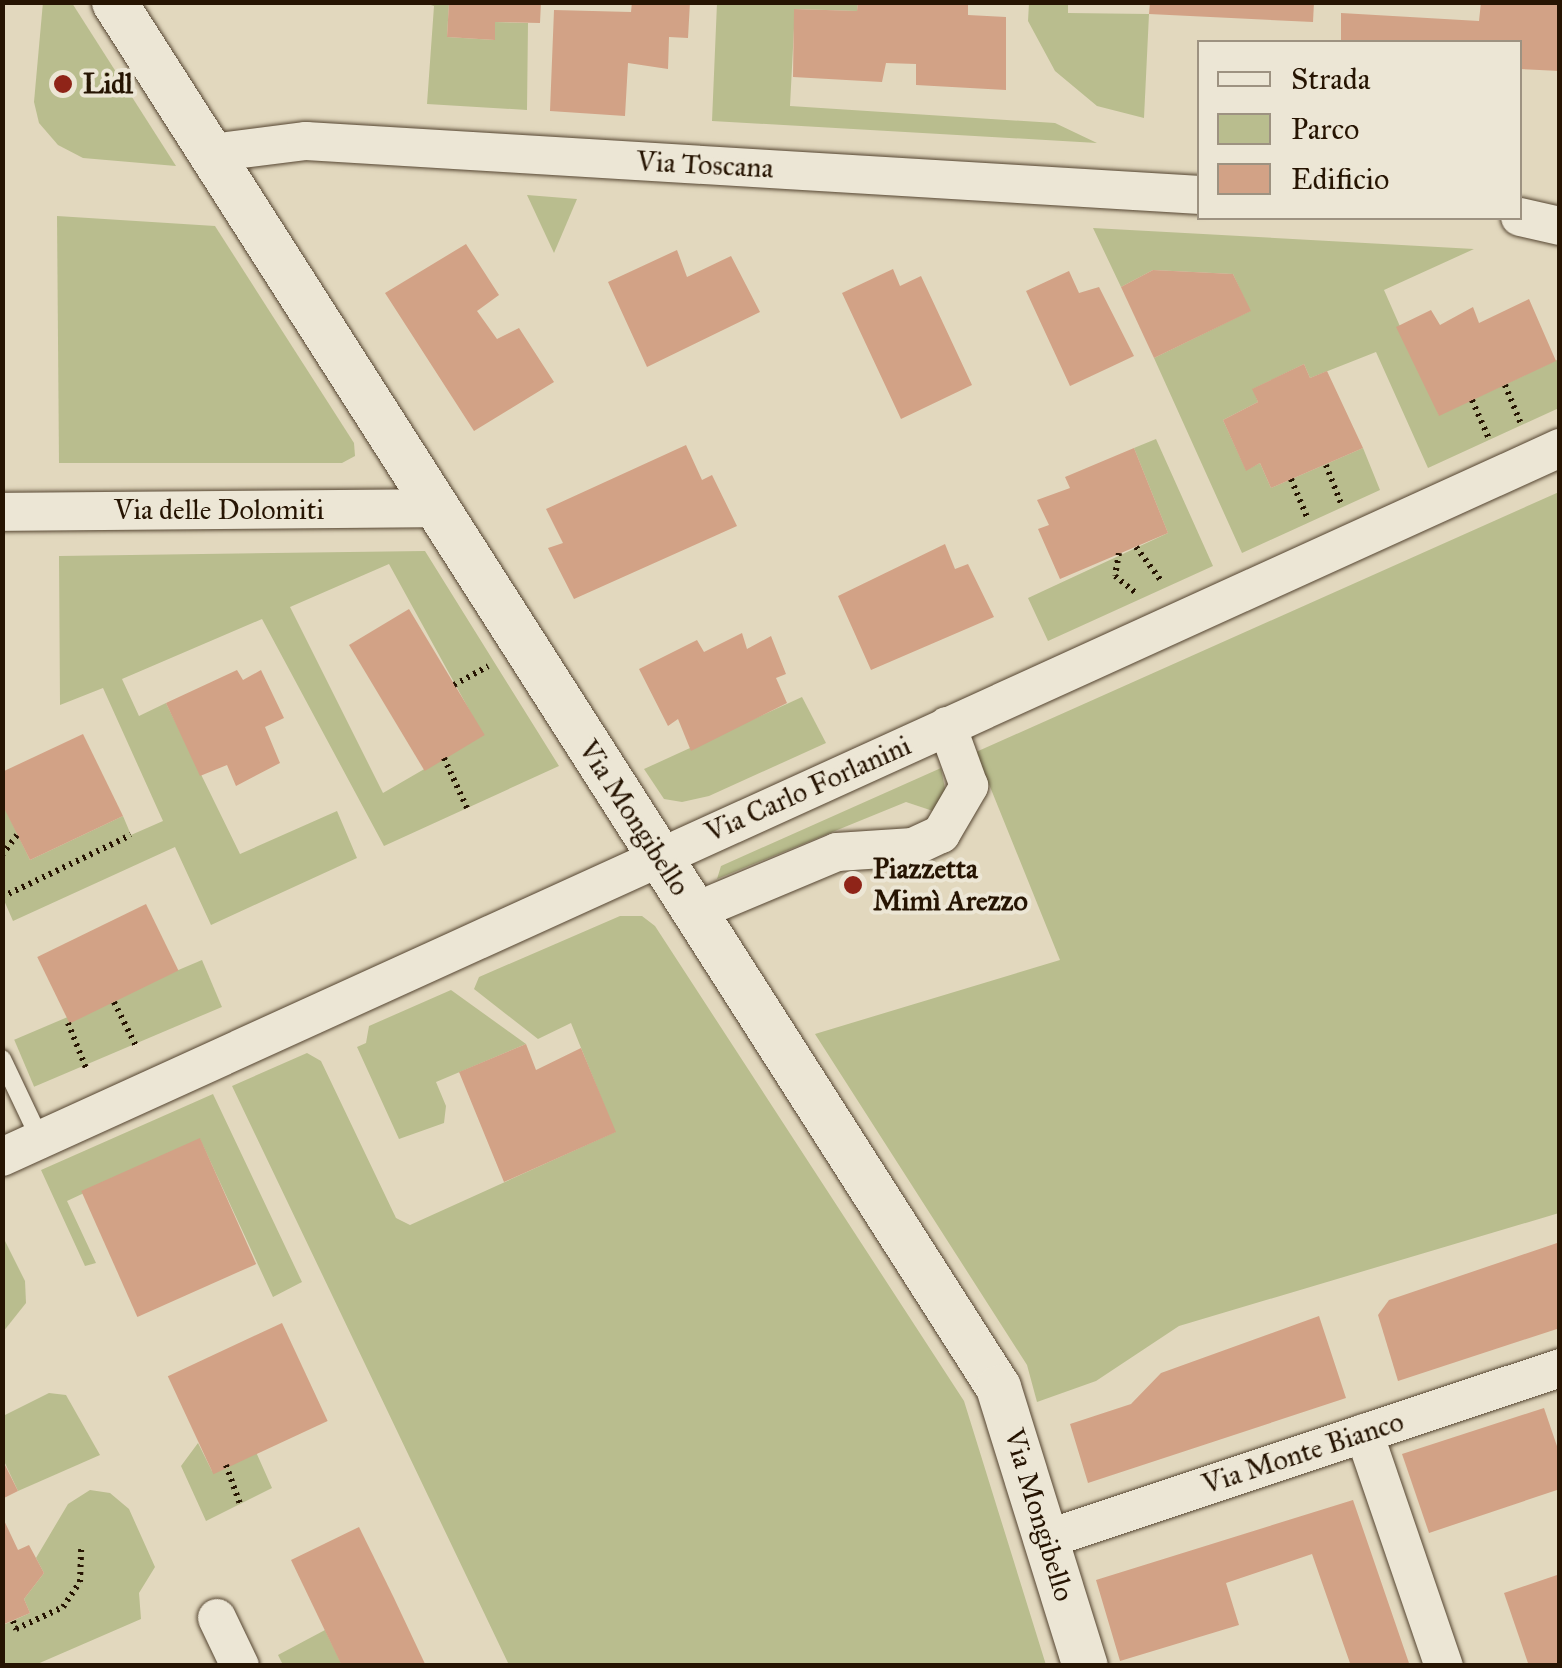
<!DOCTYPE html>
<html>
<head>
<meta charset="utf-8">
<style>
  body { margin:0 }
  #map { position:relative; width:1562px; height:1668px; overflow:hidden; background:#e2d8be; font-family:"IM FELL Great Primer",serif }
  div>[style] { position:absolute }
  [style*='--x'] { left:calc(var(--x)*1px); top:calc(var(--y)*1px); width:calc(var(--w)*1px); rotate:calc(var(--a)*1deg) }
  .green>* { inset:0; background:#b9bd8e; transform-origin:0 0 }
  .building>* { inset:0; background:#d2a286; transform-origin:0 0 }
  .path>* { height:6px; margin-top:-3px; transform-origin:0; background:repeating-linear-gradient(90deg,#261402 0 2.5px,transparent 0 7.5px) }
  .roads { filter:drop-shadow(0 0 2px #554531) drop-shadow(0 0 2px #554531) }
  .service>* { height:18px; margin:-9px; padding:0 9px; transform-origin:9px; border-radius:9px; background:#ece6d5 }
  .minor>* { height:38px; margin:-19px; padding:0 19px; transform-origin:19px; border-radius:19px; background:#ece6d5 }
  .tertiary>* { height:45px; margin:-22.5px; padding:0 22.5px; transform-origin:22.5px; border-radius:22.5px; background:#ece6d5 }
  .dots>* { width:28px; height:28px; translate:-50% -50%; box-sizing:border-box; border:5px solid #ece6d5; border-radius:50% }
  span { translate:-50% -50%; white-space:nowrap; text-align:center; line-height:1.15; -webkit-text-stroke:8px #ece6d5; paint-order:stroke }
  .poi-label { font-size:28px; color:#261402; font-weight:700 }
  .left { translate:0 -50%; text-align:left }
  .street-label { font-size:28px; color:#261402 }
  .frame { position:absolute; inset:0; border:5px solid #261402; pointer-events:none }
  .legend { position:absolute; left:1197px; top:40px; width:325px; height:180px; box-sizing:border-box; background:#ece6d5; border:2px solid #9d9281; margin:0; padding:12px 18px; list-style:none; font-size:30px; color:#261402 }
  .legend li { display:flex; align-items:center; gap:20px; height:50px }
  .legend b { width:50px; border:2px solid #9d9281 }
</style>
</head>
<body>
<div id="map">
  <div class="green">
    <i style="clip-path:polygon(43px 2px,72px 3px,176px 166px,83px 158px,58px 145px,39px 123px,34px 102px)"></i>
    <i style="clip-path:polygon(449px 3px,447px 37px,495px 40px,495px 22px,528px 23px,527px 110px,427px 104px,434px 6px,421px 2px)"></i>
    <i style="clip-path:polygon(717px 3px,858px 3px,857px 11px,795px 9px,790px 106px,1055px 123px,1097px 143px,712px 121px)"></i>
    <i style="clip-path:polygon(1029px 3px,1068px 3px,1068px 13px,1149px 14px,1144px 118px,1097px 106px,1055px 71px,1028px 21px)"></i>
    <i style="clip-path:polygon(527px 195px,577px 199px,554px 253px)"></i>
    <i style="clip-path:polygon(57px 216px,215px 226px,354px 443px,355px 456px,342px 463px,59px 463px)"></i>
    <i style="clip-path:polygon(1093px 228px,1474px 249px,1384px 290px,1439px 415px,1559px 359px,1559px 408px,1428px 468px,1376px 352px,1310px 378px,1304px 364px,1253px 389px,1258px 402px,1223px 420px,1246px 470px,1260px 463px,1271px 488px,1363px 448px,1380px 490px,1242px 553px,1154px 358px,1250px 311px,1233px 274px,1153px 270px,1121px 287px)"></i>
    <i style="clip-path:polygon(1156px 439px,1213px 566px,1048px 641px,1028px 598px,1168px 533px,1134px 448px)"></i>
    <i style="clip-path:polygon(1559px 492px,1559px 1213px,1179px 1326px,1096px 1381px,1037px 1402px,1027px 1365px,815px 1034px,1060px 960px,976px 752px)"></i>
    <i style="clip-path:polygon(evenodd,425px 551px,559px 766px,384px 846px,262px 619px,122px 679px,139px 716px,166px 703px,240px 854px,337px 811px,357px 858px,211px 925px,175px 847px,13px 921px,3px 898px,3px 804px,30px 860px,123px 816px,131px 835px,163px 821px,103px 688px,60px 705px,59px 556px,425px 551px,389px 564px,483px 735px,383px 793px,290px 607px,389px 564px)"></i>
    <i style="clip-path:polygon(802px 697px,826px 743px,709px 796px,682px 802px,664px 799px,644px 769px)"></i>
    <i style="clip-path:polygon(941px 768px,946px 794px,936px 812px,906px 802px,717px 879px,721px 866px)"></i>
    <i style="clip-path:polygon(620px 916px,642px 916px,655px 926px,964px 1401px,1046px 1665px,509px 1665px,232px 1086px,307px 1053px,321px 1061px,396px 1218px,410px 1225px,615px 1132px,571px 1023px,538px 1039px,474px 989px,479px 977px)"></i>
    <i style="left:202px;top:960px;width:51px;height:204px;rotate:67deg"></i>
    <i style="clip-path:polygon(451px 990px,526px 1044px,436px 1082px,446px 1106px,444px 1123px,399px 1139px,357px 1047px,366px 1043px,369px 1026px)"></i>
    <i style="clip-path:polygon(213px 1094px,302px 1282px,273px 1297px,200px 1139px,67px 1201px,96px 1263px,85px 1266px,41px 1170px)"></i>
    <i style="clip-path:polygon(2px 1235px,25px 1281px,26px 1303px,3px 1332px)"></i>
    <i style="clip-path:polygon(49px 1393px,66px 1395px,100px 1455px,18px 1491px,3px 1459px,3px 1416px)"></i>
    <i style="clip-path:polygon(198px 1443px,212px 1471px,256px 1452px,272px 1488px,206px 1521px,181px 1466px)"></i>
    <i style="clip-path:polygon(90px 1490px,110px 1493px,129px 1509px,155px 1567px,139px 1593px,141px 1619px,35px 1665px,3px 1666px,3px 1625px,30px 1613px,24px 1599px,44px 1573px,36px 1558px,68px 1504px)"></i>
    <i style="clip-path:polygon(325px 1630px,342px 1665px,283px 1665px,278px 1655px)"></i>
  </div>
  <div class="building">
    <i style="clip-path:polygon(449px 2px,541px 2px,540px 23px,495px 22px,495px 40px,447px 37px)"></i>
    <i style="clip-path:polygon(632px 2px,690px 2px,688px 38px,669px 37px,668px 69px,628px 63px,625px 116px,550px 111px,554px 10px,631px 12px)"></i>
    <i style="clip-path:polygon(858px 2px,968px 2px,968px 15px,1006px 17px,1006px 90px,916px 85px,916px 64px,886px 63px,882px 82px,793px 77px,794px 9px,857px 11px)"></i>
    <i style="clip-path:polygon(1150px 2px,1314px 2px,1313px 22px,1149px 14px)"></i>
    <i style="clip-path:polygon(1481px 2px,1560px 2px,1560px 71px,1520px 69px,1520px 42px,1341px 42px,1341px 13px,1479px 21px)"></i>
    <i style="clip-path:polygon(466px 244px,499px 295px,477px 311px,497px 339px,519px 328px,554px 382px,474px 431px,385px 293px)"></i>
    <i style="clip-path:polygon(677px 250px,687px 277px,731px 256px,760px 312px,647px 367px,608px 282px)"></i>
    <i style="clip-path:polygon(893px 269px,900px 286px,921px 276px,972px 385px,901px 419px,842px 293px)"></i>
    <i style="clip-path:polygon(1153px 270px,1233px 274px,1251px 311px,1154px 358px,1121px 287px)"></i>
    <i style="clip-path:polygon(1069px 271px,1079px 293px,1099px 287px,1134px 356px,1070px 386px,1026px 291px)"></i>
    <i style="clip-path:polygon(1529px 299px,1556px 361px,1439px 416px,1396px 327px,1431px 310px,1440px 325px,1473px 307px,1479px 323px)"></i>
    <i style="clip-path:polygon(1304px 364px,1310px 378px,1327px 371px,1363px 448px,1271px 488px,1260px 463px,1246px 471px,1223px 420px,1258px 402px,1252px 389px)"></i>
    <i style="clip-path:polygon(686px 445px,702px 480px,712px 475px,737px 526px,574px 599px,548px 548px,563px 543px,546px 509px)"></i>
    <i style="clip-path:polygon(1134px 448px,1168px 533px,1060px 579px,1038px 529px,1049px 525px,1037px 500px,1070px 488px,1065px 477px)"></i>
    <i style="clip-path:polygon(945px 544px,955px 569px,968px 564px,994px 617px,871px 670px,838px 596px)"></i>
    <i style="left:409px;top:609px;width:147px;height:70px;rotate:59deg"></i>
    <i style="clip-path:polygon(742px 633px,747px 649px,771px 636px,786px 674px,776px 678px,787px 703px,691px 751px,678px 719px,668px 726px,639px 669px,697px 640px,704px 652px)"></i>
    <i style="clip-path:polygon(237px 670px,243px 680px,261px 670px,284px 718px,265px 727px,280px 763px,236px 786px,227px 765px,200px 776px,166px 703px)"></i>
    <i style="clip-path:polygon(83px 734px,123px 816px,30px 860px,2px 804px,2px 772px)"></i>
    <i style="left:146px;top:904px;width:74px;height:121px;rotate:64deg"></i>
    <i style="clip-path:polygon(526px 1044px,536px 1070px,581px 1048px,616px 1132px,504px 1182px,459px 1072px)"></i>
    <i style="left:200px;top:1138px;width:138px;height:130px;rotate:66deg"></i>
    <i style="clip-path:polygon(1560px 1242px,1560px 1328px,1398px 1381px,1378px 1315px,1389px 1300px)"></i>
    <i style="clip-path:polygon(1319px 1316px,1346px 1398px,1088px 1483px,1070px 1424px,1131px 1404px,1161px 1373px)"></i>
    <i style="left:282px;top:1323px;width:108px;height:126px;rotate:65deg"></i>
    <i style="clip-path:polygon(1544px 1408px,1560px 1455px,1560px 1489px,1429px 1533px,1402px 1454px)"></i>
    <i style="clip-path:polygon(2px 1459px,18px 1491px,2px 1499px)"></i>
    <i style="clip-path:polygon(1353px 1500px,1410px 1666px,1351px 1666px,1312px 1554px,1226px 1583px,1239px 1625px,1120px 1661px,1096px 1580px)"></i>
    <i style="clip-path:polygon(2px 1516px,18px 1550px,29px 1545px,44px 1573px,24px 1599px,30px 1613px,2px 1625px)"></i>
    <i style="clip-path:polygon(359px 1527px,393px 1596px,426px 1666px,342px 1666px,291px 1560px)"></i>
    <i style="clip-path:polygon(1560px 1574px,1560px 1666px,1529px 1666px,1504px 1593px)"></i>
  </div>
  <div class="path">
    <i style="--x:1505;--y:385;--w:42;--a:67.7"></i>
    <i style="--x:1472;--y:400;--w:43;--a:66.4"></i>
    <i style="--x:1326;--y:465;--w:44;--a:68.7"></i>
    <i style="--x:1291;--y:479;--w:41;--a:67.2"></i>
    <i style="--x:1136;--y:547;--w:44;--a:53.4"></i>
    <i style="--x:1119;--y:553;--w:23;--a:100"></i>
    <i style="--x:1115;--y:576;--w:27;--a:39"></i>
    <i style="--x:454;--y:685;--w:39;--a:-29"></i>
    <i style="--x:444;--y:758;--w:55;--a:65.3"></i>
    <i style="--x:2;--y:855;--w:25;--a:-53"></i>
    <i style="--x:2;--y:897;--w:143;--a:-25.7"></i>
    <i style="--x:114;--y:1002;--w:49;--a:63.4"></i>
    <i style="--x:68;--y:1023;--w:48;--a:68.2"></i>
    <i style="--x:226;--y:1465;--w:41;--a:70.3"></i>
    <i style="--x:13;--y:1621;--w:9;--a:69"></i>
    <i style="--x:16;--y:1629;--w:52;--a:-25.1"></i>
    <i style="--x:63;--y:1607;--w:30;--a:-56"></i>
    <i style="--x:80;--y:1582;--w:34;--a:-88"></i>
  </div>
  <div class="roads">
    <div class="service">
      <i style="--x:2;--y:1059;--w:91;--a:64.6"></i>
    </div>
    <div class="minor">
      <i style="--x:211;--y:153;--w:96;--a:-7.2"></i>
      <i style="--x:306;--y:141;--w:896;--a:3.46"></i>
      <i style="--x:1520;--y:217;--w:41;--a:12.7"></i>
      <i style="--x:2;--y:512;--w:434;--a:-0.5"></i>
      <i style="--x:694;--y:912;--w:155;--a:-22.8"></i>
      <i style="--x:837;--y:852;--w:76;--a:-3.8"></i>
      <i style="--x:913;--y:847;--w:31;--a:-25"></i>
      <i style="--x:941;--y:834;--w:56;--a:-59.7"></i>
      <i style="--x:969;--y:786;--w:64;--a:-110.1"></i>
      <i style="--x:2;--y:1157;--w:1712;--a:-24.47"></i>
      <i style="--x:1364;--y:1433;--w:246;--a:71.1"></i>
      <i style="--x:1047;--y:1539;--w:541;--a:-18.43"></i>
      <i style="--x:217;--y:1618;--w:53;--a:64.4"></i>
    </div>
    <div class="tertiary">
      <i style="--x:114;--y:2;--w:1643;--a:57.45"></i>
      <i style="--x:998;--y:1387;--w:292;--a:72.7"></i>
    </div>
  </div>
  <div class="dots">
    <i style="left:63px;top:84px;background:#8f2418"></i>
    <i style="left:853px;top:885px;background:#8f2418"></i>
  </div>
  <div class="poi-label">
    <span class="left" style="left:83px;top:84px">Lidl</span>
    <span class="left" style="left:873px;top:885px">Piazzetta<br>Mimì Arezzo</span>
  </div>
  <div class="street-label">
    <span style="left:705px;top:165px;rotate:3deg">Via Toscana</span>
    <span style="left:219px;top:510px">Via delle Dolomiti</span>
    <span style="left:808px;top:789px;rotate:-24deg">Via Carlo Forlanini</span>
    <span style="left:634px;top:818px;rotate:57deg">Via Mongibello</span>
    <span style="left:1303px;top:1453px;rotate:-18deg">Via Monte Bianco</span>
    <span style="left:1039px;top:1515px;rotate:73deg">Via Mongibello</span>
  </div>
  <div class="frame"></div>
  <ul class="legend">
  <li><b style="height:12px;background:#ece6d5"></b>Strada</li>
  <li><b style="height:28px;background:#b9bd8e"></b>Parco</li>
  <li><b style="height:28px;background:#d2a286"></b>Edificio</li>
  </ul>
</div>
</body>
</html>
